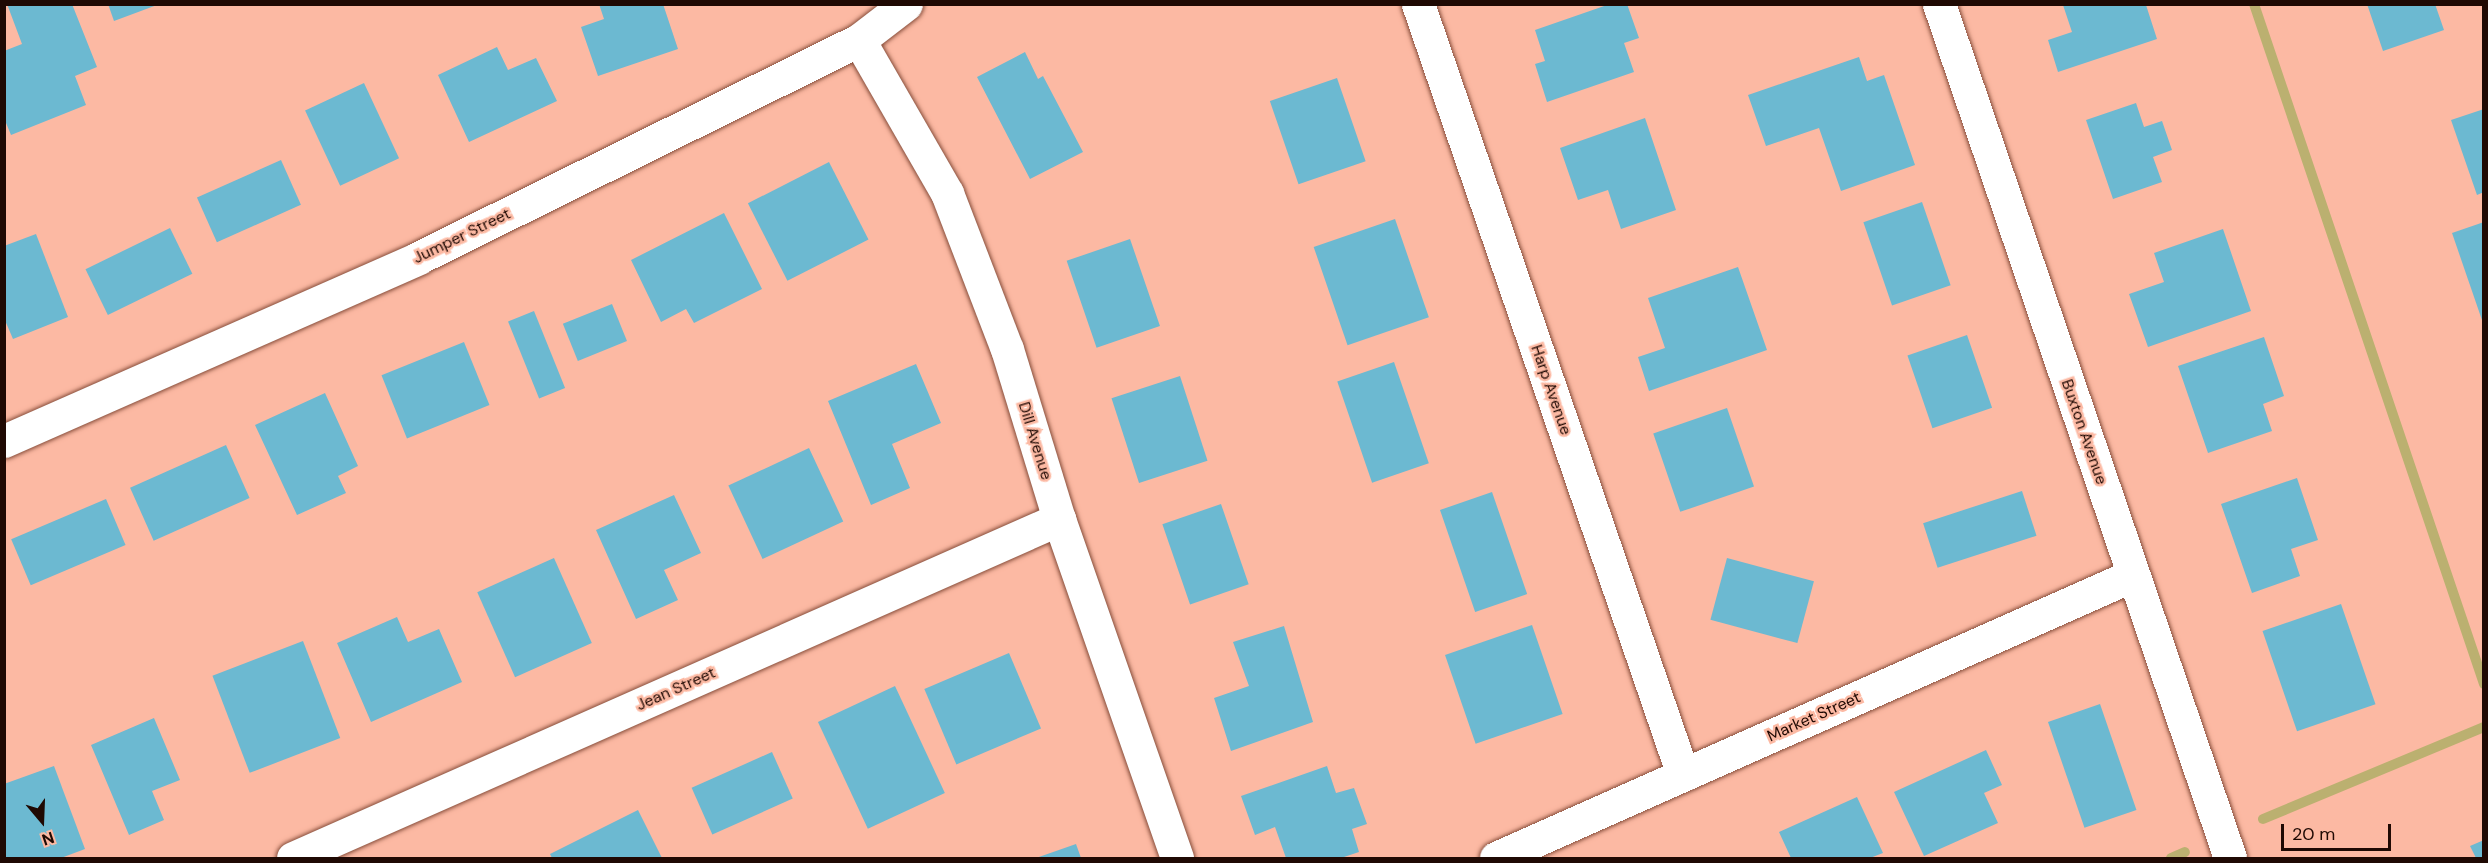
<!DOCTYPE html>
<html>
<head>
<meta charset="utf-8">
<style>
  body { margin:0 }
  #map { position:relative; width:2488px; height:863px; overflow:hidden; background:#fcb9a3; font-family:"DM Sans",sans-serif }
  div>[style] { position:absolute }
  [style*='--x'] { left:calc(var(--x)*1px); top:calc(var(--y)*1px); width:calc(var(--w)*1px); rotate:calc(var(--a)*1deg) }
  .stream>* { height:10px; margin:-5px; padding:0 5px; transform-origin:5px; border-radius:5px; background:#bbb070 }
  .building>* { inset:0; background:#6cb9d1; transform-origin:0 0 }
  .roads { filter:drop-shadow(0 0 2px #874e3b) drop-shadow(0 0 2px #874e3b) }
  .street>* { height:33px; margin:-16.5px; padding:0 16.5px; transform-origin:16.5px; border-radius:16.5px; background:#fff }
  span { translate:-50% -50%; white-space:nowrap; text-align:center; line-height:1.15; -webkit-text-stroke:5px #fcb9a3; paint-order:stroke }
  .street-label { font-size:16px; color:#1f0903 }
  .frame { position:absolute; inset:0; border:6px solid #1f0903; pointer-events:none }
  .north { position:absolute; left:12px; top:791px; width:60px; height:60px; -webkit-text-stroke:4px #fcb9a3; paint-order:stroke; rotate:161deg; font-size:16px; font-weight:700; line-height:24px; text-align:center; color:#1f0903 }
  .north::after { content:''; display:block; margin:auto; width:21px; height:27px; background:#1f0903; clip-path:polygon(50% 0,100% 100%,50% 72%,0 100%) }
  .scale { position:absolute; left:2281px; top:824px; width:110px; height:27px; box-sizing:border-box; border:3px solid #1f0903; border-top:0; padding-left:8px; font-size:18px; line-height:21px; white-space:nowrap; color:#1f0903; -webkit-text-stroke:4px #fcb9a3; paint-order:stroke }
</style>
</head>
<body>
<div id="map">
  <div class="stream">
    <i style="--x:2254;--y:4;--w:718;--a:71.31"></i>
    <i style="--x:2263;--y:819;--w:239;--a:-22.6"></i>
    <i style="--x:2171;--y:858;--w:15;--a:-23"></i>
  </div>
  <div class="building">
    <i style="clip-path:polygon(7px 4px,72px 4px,97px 67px,75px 76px,86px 105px,11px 135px,4px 118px,4px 51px,22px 44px)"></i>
    <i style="clip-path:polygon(108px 4px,157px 4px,157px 5px,114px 21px)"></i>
    <i style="clip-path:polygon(599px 4px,663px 4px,678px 49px,598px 76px,581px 27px,604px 19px)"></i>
    <i style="clip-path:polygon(1610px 4px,1627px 4px,1639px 38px,1624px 43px,1634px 72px,1547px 102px,1535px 64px,1545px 61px,1535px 30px)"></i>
    <i style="clip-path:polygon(2367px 4px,2435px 4px,2444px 30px,2383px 51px)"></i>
    <i style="clip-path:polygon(2063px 5px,2146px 5px,2157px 39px,2058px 72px,2048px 40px,2072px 32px)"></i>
    <i style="clip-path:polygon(497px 47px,508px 70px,536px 58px,557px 101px,469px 142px,438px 75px)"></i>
    <i style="clip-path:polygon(1025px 52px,1038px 79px,1043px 76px,1083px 152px,1030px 179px,977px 77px)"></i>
    <i style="clip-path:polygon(1859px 57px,1867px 81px,1884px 75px,1915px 165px,1841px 191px,1819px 128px,1766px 146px,1748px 95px)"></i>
    <i style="left:1337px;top:78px;width:88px;height:71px;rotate:71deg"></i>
    <i style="left:364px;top:83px;width:83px;height:65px;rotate:65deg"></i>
    <i style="clip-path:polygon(2136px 103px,2144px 127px,2162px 121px,2172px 150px,2153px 157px,2162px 182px,2113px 199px,2086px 120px)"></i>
    <i style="clip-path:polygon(2484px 109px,2484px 192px,2477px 195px,2451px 120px)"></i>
    <i style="clip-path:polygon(1645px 118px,1676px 210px,1621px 229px,1608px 190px,1578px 200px,1560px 148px)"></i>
    <i style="left:281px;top:160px;width:49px;height:92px;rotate:66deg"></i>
    <i style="left:829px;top:162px;width:87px;height:91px;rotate:63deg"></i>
    <i style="left:1922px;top:202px;width:88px;height:62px;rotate:71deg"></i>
    <i style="clip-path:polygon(724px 213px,762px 289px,694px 323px,686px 309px,661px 322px,631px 260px)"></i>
    <i style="left:1395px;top:219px;width:104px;height:86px;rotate:71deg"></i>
    <i style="clip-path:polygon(2484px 222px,2484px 323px,2483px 323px,2452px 233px)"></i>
    <i style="left:170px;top:228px;width:51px;height:94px;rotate:64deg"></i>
    <i style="clip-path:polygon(2223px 229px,2251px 311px,2148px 347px,2129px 294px,2164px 282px,2154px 253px)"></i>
    <i style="clip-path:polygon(36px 234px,68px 317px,13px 339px,4px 318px,4px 246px)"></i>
    <i style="left:1130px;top:239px;width:92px;height:67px;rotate:71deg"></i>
    <i style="clip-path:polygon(1738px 267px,1767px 350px,1649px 391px,1638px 357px,1665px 348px,1648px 298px)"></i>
    <i style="left:612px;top:304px;width:40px;height:53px;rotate:68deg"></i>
    <i style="left:534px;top:311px;width:83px;height:28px;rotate:68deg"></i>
    <i style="left:1967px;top:335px;width:77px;height:63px;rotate:71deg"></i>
    <i style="clip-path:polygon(2264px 337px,2284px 396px,2263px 404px,2272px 431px,2208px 453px,2178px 366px)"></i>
    <i style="left:464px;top:342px;width:68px;height:89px;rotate:68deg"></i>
    <i style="left:1394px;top:362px;width:107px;height:60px;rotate:71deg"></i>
    <i style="clip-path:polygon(916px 364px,941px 423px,892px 444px,910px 488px,871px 505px,828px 401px)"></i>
    <i style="left:1180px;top:376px;width:89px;height:72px;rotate:72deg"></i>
    <i style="clip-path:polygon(325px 393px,358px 466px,338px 476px,346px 493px,297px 515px,255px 425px)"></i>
    <i style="left:1727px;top:408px;width:83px;height:78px;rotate:71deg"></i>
    <i style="left:226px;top:445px;width:58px;height:105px;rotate:66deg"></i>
    <i style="left:809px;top:448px;width:81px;height:89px;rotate:65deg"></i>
    <i style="clip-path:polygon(2297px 478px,2318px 540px,2291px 549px,2300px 576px,2252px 593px,2221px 504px)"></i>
    <i style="left:2022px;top:491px;width:47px;height:104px;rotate:72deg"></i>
    <i style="left:1492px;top:492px;width:108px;height:55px;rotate:71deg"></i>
    <i style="clip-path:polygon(674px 495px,701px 553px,664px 570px,678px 600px,636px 619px,596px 530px)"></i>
    <i style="left:106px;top:499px;width:50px;height:103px;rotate:67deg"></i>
    <i style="left:1221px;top:504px;width:85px;height:62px;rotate:71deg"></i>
    <i style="left:554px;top:558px;width:93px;height:84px;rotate:66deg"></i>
    <i style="left:1727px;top:558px;width:90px;height:64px;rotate:15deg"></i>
    <i style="left:2341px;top:604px;width:106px;height:83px;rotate:71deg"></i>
    <i style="clip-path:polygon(397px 617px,408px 642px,439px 629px,462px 682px,371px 722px,337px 643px)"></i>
    <i style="left:1532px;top:625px;width:94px;height:92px;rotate:71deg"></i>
    <i style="clip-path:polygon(1284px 626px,1313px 722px,1231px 751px,1214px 698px,1249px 686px,1233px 642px)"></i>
    <i style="left:303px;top:641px;width:104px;height:97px;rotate:69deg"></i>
    <i style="left:1009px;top:653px;width:82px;height:92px;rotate:67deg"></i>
    <i style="left:895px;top:686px;width:118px;height:85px;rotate:65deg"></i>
    <i style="left:2100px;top:704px;width:112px;height:55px;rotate:71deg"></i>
    <i style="clip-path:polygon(154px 718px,180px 780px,152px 791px,164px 820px,129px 835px,91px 745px)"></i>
    <i style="clip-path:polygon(1986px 750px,2002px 785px,1984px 793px,1998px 823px,1924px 856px,1894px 792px)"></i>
    <i style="left:772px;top:752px;width:51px;height:88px;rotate:66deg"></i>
    <i style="clip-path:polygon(54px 766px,85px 849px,61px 858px,4px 858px,4px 784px)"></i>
    <i style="clip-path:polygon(1327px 766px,1336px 793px,1354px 788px,1367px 824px,1352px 829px,1359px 852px,1341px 858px,1286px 858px,1275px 827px,1255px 835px,1241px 796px)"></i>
    <i style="clip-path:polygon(1857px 797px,1883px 853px,1870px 858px,1791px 858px,1779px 832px)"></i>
    <i style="clip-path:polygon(638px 810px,662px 858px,552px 858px,550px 854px)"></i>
    <i style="clip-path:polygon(2484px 840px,2484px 858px,2476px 858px,2470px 846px)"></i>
    <i style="clip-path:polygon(1076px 844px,1081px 858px,1036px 858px)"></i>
  </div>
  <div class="roads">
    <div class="street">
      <i style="--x:1418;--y:4;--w:815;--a:71.03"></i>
      <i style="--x:1939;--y:4;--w:902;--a:71.18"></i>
      <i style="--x:859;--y:40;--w:177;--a:60.1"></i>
      <i style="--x:947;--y:193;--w:167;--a:69"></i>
      <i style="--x:1007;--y:349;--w:178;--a:73"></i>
      <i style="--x:1059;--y:519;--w:359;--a:70.8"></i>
      <i style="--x:4;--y:441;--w:453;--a:-23.8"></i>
      <i style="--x:418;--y:258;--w:492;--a:-26.3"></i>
      <i style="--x:859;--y:40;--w:59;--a:-37.5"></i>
      <i style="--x:293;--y:858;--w:838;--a:-23.87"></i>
      <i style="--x:1496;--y:858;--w:697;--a:-23.95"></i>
    </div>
  </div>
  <div class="street-label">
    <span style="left:462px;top:236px;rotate:-26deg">Jumper Street</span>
    <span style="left:1551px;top:390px;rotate:71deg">Harp Avenue</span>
    <span style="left:2084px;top:432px;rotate:71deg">Buxton Avenue</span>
    <span style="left:1035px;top:441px;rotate:73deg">Dill Avenue</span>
    <span style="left:676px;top:689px;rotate:-24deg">Jean Street</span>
    <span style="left:1814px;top:717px;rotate:-24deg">Market Street</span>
  </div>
  <div class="frame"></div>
  <div class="north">N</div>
  <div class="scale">20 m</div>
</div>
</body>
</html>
